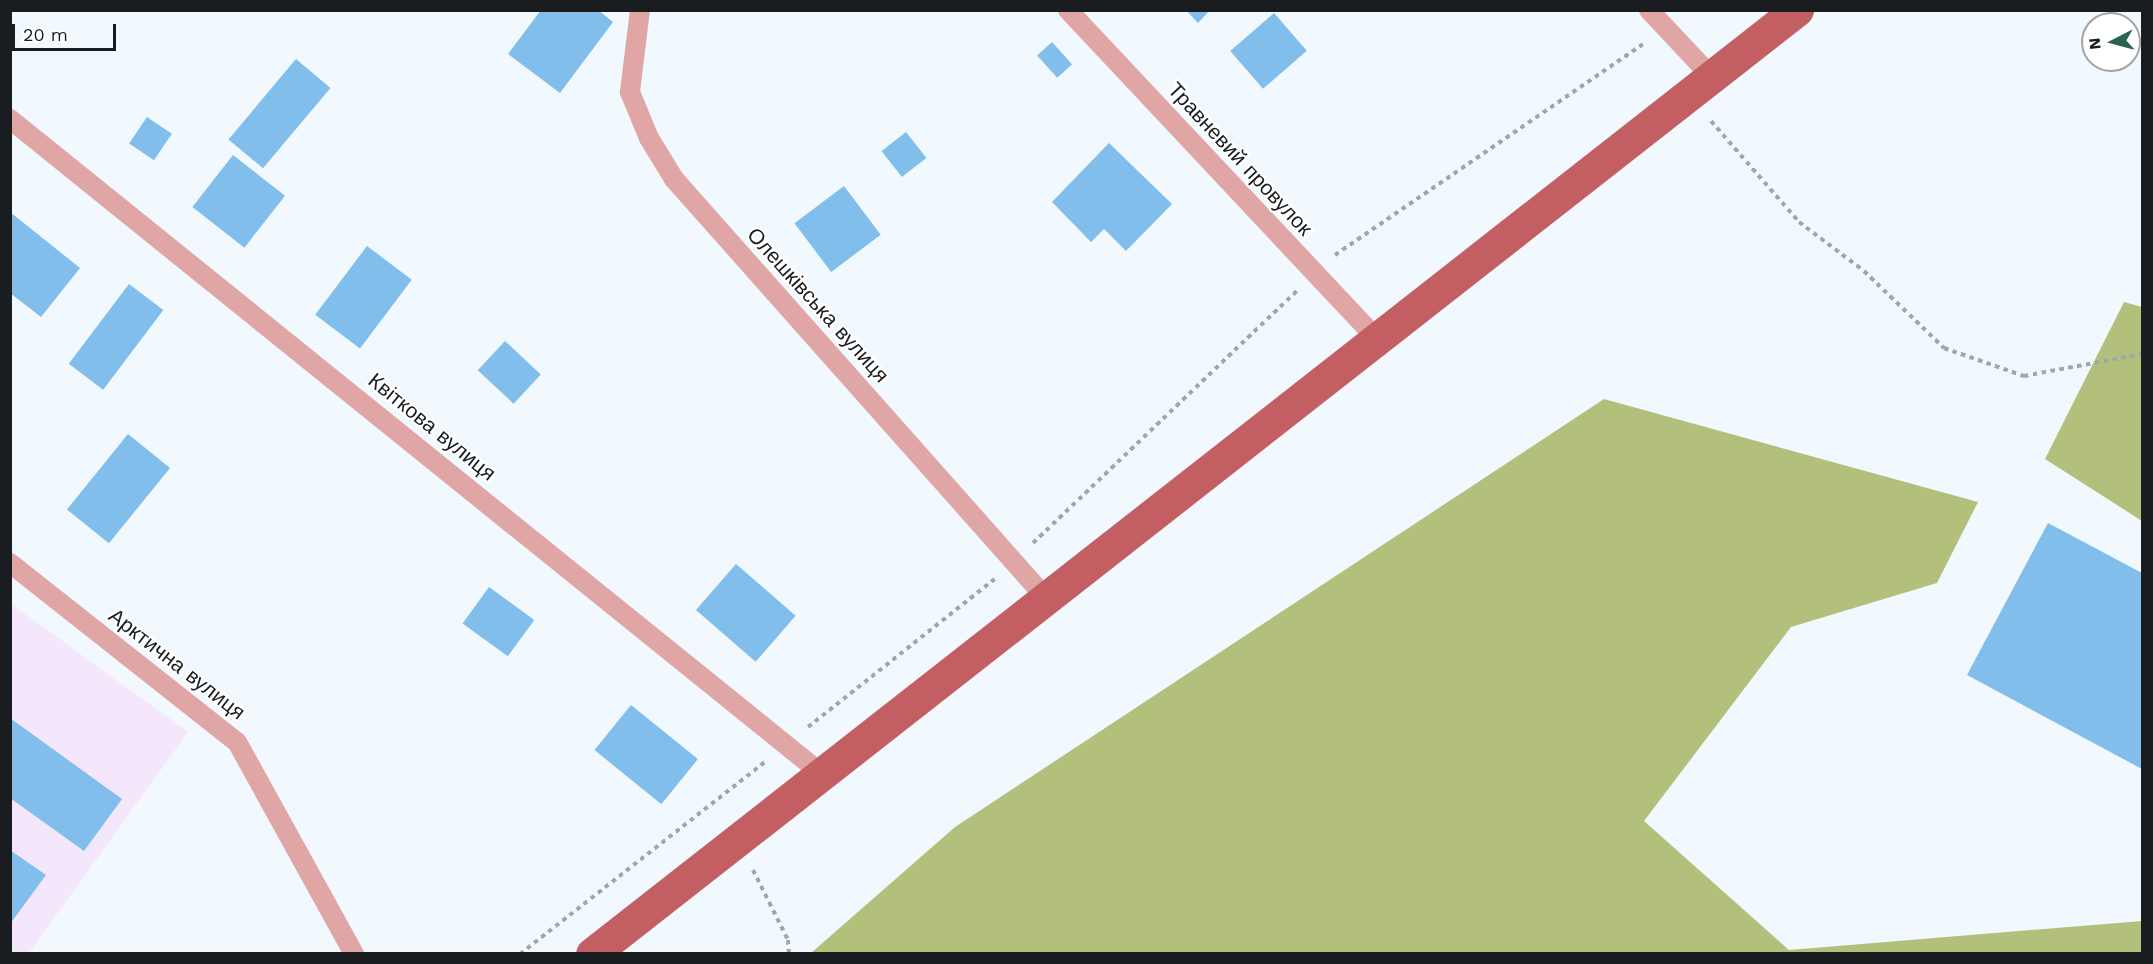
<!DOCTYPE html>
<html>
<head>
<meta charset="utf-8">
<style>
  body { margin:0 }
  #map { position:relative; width:2153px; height:964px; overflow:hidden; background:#f1f8fe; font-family:"Work Sans",sans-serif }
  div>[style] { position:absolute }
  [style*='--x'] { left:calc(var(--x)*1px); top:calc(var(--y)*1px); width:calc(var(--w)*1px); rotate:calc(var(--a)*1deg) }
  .industrial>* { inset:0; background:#f5e7fb }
  .forest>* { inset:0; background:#b3c07c }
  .building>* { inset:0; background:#81beec; transform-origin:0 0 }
  .path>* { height:4px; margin-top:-2px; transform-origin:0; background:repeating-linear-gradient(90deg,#a1a6ab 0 4.5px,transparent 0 9px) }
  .service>* { height:20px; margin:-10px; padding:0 10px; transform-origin:10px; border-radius:10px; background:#e0a6a6 }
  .primary>* { height:33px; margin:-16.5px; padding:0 16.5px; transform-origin:16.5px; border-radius:16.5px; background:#c35f63 }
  span { translate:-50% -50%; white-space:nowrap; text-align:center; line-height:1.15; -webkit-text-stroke:4.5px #fff; paint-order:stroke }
  .street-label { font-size:21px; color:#1a1d1f }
  .frame { position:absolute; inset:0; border:12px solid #1a1d1f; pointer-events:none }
  .north { position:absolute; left:2081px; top:12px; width:60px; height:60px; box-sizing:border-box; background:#fff; border:2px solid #a3a5a5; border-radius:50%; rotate:264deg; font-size:16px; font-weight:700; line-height:24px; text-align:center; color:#1a1d1f }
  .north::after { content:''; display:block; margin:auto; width:21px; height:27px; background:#286551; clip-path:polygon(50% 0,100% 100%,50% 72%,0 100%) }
  .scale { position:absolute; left:12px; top:24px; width:104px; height:27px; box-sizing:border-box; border:3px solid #1a1d1f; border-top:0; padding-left:8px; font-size:18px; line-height:21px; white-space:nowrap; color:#1a1d1f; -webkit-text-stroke:4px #fff; paint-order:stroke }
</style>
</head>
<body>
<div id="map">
  <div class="industrial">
    <i style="clip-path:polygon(10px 603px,188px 732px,29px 953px,11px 953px)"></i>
  </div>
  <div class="forest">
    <i style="clip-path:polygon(2124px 302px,2142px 307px,2142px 521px,2045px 459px)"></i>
    <i style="clip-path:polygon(1604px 399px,1978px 502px,1937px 583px,1791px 627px,1644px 821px,1789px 950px,2142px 921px,2142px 953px,811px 953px,955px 827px)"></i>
  </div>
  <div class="building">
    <i style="clip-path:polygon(541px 10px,598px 10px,613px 22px,560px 93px,508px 54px)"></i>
    <i style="clip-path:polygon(1186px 10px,1210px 10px,1198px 23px)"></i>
    <i style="left:1274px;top:13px;width:50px;height:58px;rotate:49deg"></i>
    <i style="left:1052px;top:42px;width:30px;height:20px;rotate:48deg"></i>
    <i style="left:296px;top:59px;width:45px;height:105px;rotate:40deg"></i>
    <i style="left:147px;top:117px;width:30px;height:32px;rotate:34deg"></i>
    <i style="left:906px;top:132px;width:33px;height:31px;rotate:52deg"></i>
    <i style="clip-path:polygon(1109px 143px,1172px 204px,1126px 251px,1104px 229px,1091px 242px,1052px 202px)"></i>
    <i style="left:233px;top:155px;width:66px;height:66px;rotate:38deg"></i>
    <i style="left:844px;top:186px;width:61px;height:62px;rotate:53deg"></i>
    <i style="clip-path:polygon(10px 212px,80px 268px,41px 317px,10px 293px)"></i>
    <i style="left:367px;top:246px;width:56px;height:86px;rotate:37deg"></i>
    <i style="left:129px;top:284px;width:43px;height:100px;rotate:37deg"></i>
    <i style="left:505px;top:341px;width:49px;height:40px;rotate:43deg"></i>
    <i style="left:128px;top:434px;width:54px;height:97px;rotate:39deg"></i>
    <i style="clip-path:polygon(2048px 523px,2142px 573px,2142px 769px,1967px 675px)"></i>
    <i style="left:736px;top:564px;width:79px;height:61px;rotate:41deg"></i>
    <i style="left:489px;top:587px;width:56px;height:45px;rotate:36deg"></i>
    <i style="left:631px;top:705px;width:86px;height:58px;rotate:39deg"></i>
    <i style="clip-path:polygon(10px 718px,122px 799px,84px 851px,10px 798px)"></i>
    <i style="clip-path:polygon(10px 850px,46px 875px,10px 924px)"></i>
  </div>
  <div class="path">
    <i style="--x:1711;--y:121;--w:134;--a:48.9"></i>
    <i style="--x:1799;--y:222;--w:81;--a:37"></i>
    <i style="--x:1864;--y:271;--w:111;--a:43.9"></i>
    <i style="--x:1944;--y:348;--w:85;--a:19.3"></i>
    <i style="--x:2024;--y:376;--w:120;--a:-10.6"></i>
    <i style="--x:1335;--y:255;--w:373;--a:-34.4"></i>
    <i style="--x:1033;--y:543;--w:365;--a:-43.7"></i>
    <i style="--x:808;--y:727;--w:238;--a:-38.4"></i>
    <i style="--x:753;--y:870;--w:78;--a:63.4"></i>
    <i style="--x:788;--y:940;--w:14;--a:86"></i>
    <i style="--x:520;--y:954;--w:311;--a:-38.1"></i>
  </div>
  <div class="service">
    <i style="--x:640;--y:10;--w:83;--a:97"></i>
    <i style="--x:630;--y:92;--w:50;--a:67.6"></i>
    <i style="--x:649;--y:138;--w:48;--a:58.6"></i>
    <i style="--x:674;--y:179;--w:560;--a:48.4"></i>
    <i style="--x:1068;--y:10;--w:451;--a:46.8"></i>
    <i style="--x:1649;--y:10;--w:92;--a:46.8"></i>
    <i style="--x:10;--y:119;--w:1043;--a:38.89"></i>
    <i style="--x:10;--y:563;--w:289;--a:38.3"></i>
    <i style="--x:237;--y:742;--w:242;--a:61.1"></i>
  </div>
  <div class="primary">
    <i style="--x:592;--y:954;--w:1531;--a:-38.08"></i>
  </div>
  <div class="street-label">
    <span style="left:1240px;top:159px;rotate:47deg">Травневий провулок</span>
    <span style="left:818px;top:305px;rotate:48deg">Олешківська вулиця</span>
    <span style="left:432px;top:427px;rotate:39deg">Квіткова вулиця</span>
    <span style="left:177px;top:664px;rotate:38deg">Арктична вулиця</span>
  </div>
  <div class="frame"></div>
  <div class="north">N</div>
  <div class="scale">20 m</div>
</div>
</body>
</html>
